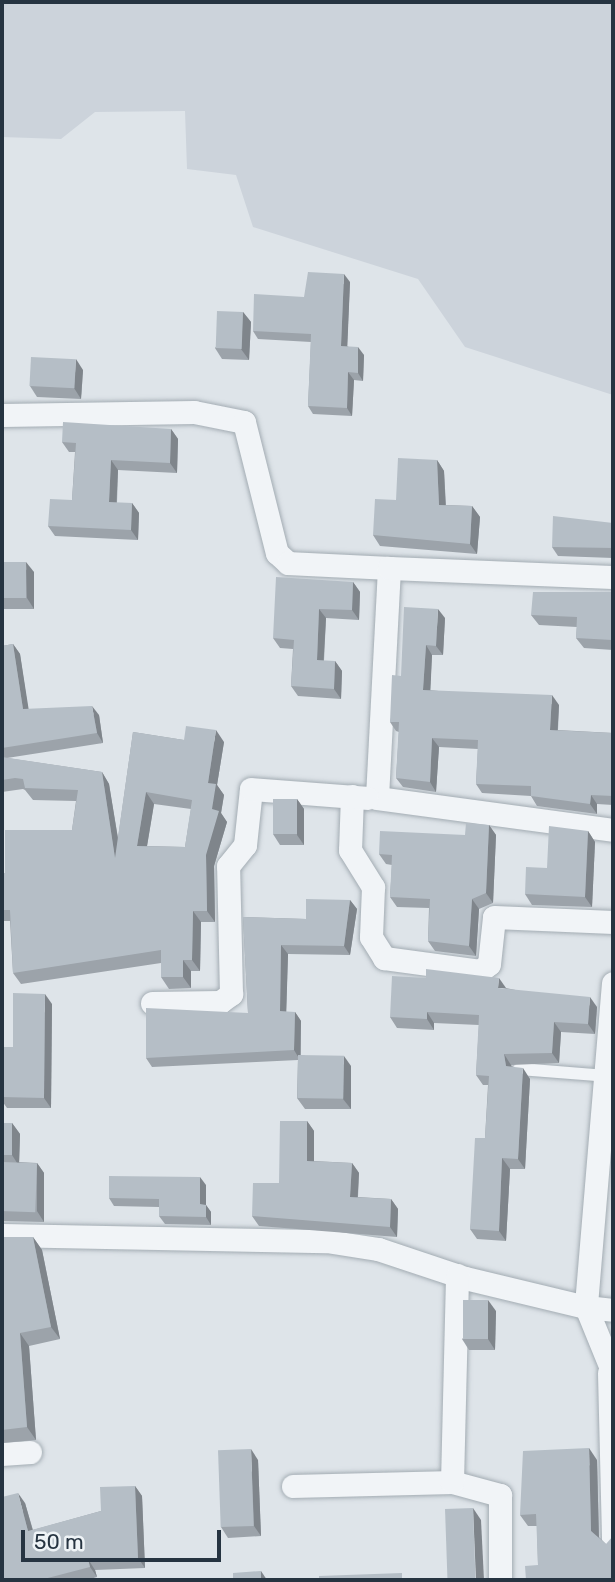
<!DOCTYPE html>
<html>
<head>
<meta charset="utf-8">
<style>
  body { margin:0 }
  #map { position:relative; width:615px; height:1582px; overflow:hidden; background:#dee4e9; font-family:Rubik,sans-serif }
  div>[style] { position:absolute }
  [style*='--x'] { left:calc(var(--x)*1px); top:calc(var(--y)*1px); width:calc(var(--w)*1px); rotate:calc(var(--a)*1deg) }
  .built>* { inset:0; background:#ccd3db }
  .roads { filter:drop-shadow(0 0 2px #a3acb3) drop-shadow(0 0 2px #a3acb3) }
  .service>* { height:12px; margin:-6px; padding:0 6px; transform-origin:6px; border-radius:6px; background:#f1f4f7 }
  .minor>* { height:23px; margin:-11.5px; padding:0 11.5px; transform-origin:11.5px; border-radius:11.5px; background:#f1f4f7 }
  .wall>* { inset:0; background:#9ca3aa }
  .shaded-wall>* { inset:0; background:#7f858b }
  .building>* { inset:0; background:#b5bec6; transform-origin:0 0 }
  span { translate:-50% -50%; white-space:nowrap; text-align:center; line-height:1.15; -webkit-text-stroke:5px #eef3f6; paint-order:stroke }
  .frame { position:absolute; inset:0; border:4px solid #263441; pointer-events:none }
  .scale { position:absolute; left:21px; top:1530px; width:200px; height:32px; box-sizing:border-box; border:4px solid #263441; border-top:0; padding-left:9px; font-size:21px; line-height:24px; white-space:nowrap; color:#263441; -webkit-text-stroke:5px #eef3f6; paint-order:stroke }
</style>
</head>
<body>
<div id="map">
  <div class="built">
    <i style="clip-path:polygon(2px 2px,613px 2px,613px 395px,465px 347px,418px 279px,253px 227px,236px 175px,187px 169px,185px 111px,95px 112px,61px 139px,2px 137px)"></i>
  </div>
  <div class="roads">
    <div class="service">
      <i style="--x:519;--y:1069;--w:88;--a:4.5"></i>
    </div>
    <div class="minor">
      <i style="--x:2;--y:415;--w:192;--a:-0.9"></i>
      <i style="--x:194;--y:412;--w:51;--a:11.3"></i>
      <i style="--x:244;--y:422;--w:135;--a:75.9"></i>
      <i style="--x:277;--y:553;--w:15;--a:42"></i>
      <i style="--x:288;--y:563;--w:101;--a:2.8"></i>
      <i style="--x:389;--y:568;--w:230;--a:93"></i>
      <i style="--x:377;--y:798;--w:238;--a:7.7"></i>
      <i style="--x:389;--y:568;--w:224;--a:2.3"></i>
      <i style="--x:352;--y:796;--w:54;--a:92.1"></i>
      <i style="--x:350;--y:850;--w:44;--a:58.1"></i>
      <i style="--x:373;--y:887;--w:50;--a:92.3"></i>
      <i style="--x:371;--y:937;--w:25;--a:58"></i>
      <i style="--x:384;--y:958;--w:97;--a:7.7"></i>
      <i style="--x:480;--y:971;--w:11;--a:-38"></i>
      <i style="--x:489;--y:964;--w:47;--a:-83.9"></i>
      <i style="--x:494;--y:917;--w:119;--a:2.4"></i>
      <i style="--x:613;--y:983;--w:325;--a:94.8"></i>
      <i style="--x:586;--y:1307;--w:27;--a:6"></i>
      <i style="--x:152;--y:1003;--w:68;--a:-0.8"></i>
      <i style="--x:220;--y:1002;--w:14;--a:-36"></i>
      <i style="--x:231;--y:994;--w:128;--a:-91.3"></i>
      <i style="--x:228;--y:866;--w:27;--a:-51"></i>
      <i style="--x:245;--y:845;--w:56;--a:-83.9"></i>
      <i style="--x:251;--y:789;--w:116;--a:4.4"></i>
      <i style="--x:2;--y:1235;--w:324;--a:1.1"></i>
      <i style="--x:326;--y:1241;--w:53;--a:8.7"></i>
      <i style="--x:378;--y:1249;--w:92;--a:18.4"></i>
      <i style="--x:465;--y:1278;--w:124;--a:13.5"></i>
      <i style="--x:586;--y:1307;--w:71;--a:67.8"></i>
      <i style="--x:609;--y:1373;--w:168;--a:88.6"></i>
      <i style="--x:2;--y:1454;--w:28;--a:-4"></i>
      <i style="--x:452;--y:1482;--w:50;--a:15.2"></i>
      <i style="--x:500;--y:1495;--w:85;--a:90"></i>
      <i style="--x:293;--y:1486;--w:159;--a:-1.4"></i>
      <i style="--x:452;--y:1482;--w:207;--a:-88.6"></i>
    </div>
  </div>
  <div class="wall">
    <i style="clip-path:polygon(350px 282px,347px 346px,364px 355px,363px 381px,354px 380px,352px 416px,313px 414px,308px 406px,311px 342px,258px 339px,253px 331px,304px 297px)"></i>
    <i style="clip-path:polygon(243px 312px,251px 322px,249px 360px,222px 359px,215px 348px)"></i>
    <i style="clip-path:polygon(83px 370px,81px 399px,37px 397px,30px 386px)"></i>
    <i style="clip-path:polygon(171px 429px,178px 439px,177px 473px,118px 470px,117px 503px,132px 503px,139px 513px,138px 540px,55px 536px,48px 526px,72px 500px,75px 452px,69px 452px,62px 442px)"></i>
    <i style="clip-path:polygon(437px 460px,444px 471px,446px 505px,472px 506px,480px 517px,477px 554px,380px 546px,373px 535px,396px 500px)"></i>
    <i style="clip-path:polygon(613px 523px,613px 558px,558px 556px,552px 547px)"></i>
    <i style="clip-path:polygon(2px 562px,34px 572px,34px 609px,2px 609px)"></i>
    <i style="clip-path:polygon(353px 582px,360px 592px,359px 620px,326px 618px,324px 661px,335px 661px,342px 671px,341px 699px,298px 696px,291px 686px,293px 649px,280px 648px,273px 638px)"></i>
    <i style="clip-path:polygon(613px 592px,613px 650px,584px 648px,576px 638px,577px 627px,539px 625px,531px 615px)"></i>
    <i style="clip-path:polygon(445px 618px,443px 655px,432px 655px,430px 690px,559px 705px,558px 730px,613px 733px,613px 805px,597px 804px,597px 814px,537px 806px,531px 796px,482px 793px,476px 784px,478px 749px,439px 747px,436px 792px,403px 787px,396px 778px,399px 732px,396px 731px,390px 722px,401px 676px)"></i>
    <i style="clip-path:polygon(evenodd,13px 644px,20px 654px,28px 709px,99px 715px,103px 743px,7px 758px,102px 772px,109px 784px,118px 838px,133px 732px,184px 740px,224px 742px,217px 785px,224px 795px,221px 813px,227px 822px,214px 866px,215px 922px,201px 922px,200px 971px,191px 971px,191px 988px,169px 989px,161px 977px,161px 963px,21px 984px,13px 973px,10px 921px,2px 921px,2px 873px,5px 873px,72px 830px,76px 801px,33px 800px,25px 790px,23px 789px,2px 792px,2px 646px,13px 644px,154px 804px,191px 809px,185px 847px,147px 846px,154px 804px)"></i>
    <i style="clip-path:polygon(297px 799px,304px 809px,304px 845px,280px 845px,273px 834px)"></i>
    <i style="clip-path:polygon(489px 825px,496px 835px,493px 903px,479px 909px,476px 956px,435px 951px,428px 941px,429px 908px,397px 907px,390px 897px,392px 865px,386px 864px,379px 854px,465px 835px)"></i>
    <i style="clip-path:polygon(588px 831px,595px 842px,592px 907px,532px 905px,525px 894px,547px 868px)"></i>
    <i style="clip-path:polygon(350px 900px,357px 909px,350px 955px,288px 954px,286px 1012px,295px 1012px,301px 1021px,301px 1055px,351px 1066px,351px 1109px,305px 1109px,297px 1098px,298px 1060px,152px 1067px,146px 1058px,248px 1013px,243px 917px,306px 919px)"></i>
    <i style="clip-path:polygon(506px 988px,597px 1007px,595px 1034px,561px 1032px,559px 1063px,511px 1065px,512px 1066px,530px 1079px,525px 1169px,510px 1169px,506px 1241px,477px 1239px,470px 1229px,485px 1138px,488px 1085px,483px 1085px,476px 1075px,479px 1025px,434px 1023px,434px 1030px,397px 1028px,390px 1017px)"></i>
    <i style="clip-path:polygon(52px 1004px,51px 1108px,7px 1108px,2px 1101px,2px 1047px,13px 1047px)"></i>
    <i style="clip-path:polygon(307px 1121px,314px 1131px,314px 1161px,352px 1163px,359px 1173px,358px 1197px,391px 1199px,398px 1209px,397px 1237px,259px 1226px,252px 1216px,279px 1183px)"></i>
    <i style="clip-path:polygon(2px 1123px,12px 1123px,20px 1134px,19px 1162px,37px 1163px,44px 1173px,44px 1222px,3px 1221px,2px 1219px)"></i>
    <i style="clip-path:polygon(206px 1185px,206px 1205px,211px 1212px,211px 1225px,165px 1224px,159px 1216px,159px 1207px,114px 1206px,109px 1198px)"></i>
    <i style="clip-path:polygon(2px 1237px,33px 1237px,42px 1250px,60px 1339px,29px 1346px,36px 1440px,2px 1443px)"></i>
    <i style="clip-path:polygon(496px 1311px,495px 1350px,469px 1350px,462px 1339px)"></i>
    <i style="clip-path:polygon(258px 1460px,261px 1536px,228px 1538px,221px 1527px)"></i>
    <i style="clip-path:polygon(597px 1460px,599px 1537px,606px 1544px,613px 1580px,538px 1565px,537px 1526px,528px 1526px,520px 1515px)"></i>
    <i style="clip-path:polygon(135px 1486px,142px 1496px,145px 1568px,95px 1570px,97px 1577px,87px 1580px,2px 1580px,25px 1503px,33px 1530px,101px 1511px)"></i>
  </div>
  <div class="shaded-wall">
    <i style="clip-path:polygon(344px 274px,350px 282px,347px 354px,341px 346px)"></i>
    <i style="clip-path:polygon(243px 312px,251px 322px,249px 360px,241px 349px)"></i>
    <i style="clip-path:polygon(358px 347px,364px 355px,363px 381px,358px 373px)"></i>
    <i style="clip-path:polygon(76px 359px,83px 370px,81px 399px,74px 388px)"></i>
    <i style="clip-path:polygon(348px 372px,354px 380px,352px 416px,347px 408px)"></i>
    <i style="clip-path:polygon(171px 429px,178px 439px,177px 473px,170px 463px)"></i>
    <i style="clip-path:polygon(111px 460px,118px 470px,116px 512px,109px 502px)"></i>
    <i style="clip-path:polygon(437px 460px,444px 471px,446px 515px,439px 505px)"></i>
    <i style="clip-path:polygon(132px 503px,139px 513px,138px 540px,131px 530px)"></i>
    <i style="clip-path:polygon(472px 506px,480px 517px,477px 554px,470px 544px)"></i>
    <i style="clip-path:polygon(26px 562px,34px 572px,34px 609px,27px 598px)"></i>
    <i style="clip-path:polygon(353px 582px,360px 592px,359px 620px,352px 610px)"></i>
    <i style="clip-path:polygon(319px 609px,326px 618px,323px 670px,317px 660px)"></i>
    <i style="clip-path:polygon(438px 609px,445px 618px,443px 655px,436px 646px)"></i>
    <i style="clip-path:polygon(13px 644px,20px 654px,30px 718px,23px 709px)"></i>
    <i style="clip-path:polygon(426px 645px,432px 655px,430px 699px,423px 690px)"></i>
    <i style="clip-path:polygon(335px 661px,342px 671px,341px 699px,334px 689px)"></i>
    <i style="clip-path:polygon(552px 695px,559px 705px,557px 740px,550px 730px)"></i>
    <i style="clip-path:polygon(92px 706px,99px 715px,103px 743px,97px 733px)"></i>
    <i style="clip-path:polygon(216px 730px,224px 742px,217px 785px,224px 795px,221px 813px,227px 822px,214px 866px,215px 922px,207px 911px,206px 855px,208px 783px)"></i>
    <i style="clip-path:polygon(432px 738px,439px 747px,436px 792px,430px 782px)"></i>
    <i style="clip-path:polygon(102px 772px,109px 784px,123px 870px,115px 858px)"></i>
    <i style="clip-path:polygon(146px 792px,154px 804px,145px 858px,137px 846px)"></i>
    <i style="clip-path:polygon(591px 795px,597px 804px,597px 814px,590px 804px)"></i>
    <i style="clip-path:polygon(297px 799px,304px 809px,304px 845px,297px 835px)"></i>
    <i style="clip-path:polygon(489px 825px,496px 835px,493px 903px,486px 893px)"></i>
    <i style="clip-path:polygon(588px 831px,595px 842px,592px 907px,585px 897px)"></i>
    <i style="clip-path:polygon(472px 899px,479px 909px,476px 956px,469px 946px)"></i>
    <i style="clip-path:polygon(350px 900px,357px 909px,350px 955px,344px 946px)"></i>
    <i style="clip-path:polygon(193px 911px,201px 922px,200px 971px,192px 960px)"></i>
    <i style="clip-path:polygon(281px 945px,288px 954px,286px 1021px,280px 1011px)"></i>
    <i style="clip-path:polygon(183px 960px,191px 971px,191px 988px,183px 977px)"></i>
    <i style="clip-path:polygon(499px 978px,506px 988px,498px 988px)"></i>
    <i style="clip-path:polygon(45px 994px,52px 1004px,51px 1108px,44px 1098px)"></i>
    <i style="clip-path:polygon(590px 997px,597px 1007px,595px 1034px,588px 1024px)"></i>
    <i style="clip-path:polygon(295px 1012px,301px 1021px,300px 1060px,294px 1050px)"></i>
    <i style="clip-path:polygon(427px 1012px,434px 1023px,434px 1030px,427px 1019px)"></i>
    <i style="clip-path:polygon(554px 1022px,561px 1032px,559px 1063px,552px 1053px)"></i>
    <i style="clip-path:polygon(504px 1054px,511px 1065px,514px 1076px,506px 1066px)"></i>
    <i style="clip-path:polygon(344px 1056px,351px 1066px,351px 1109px,343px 1099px)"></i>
    <i style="clip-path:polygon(523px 1068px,530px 1079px,525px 1169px,518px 1159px)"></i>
    <i style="clip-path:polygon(307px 1121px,314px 1131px,314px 1171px,307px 1161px)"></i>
    <i style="clip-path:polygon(12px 1123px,20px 1134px,19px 1166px,12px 1155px)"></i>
    <i style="clip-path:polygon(502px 1158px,510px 1169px,506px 1241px,499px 1231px)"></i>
    <i style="clip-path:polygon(37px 1163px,44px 1173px,44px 1222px,37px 1211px)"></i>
    <i style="clip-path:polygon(352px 1163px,359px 1173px,357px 1207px,350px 1197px)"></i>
    <i style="clip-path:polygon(200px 1177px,206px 1185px,206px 1212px,200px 1204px)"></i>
    <i style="clip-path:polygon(391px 1199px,398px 1209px,397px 1237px,390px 1227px)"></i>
    <i style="clip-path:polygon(206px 1205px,211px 1212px,211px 1225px,206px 1217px)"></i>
    <i style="clip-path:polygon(33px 1237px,42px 1250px,60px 1339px,51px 1327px)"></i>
    <i style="clip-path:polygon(488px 1300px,496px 1311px,495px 1350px,488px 1339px)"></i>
    <i style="clip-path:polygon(20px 1333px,29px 1346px,36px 1440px,27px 1427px)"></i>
    <i style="clip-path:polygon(589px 1448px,597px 1460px,599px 1542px,591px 1531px)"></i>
    <i style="clip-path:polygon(251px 1449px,258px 1460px,261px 1536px,254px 1526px)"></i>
    <i style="clip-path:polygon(135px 1486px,142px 1496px,145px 1568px,138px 1558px)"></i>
    <i style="clip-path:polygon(18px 1493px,25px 1503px,36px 1542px,28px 1531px)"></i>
    <i style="clip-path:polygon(473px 1508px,481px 1520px,484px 1580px,476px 1580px)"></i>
    <i style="clip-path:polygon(88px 1559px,95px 1570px,97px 1577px,90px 1567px)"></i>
    <i style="clip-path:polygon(261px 1571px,267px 1580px,261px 1580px)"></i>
  </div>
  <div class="building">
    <i style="clip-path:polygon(308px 272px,344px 274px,341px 346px,358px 347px,358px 373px,348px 372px,347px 408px,308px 406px,311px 334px,253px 331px,254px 294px,304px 297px)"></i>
    <i style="left:217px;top:311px;width:26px;height:37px;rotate:2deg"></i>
    <i style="left:31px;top:357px;width:45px;height:29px;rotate:3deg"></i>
    <i style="clip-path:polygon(63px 422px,171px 429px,170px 463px,111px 460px,109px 502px,132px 503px,131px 530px,48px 526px,50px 499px,72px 500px,76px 443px,62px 442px)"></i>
    <i style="clip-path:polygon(398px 458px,437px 460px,439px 505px,472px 506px,470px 544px,373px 535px,375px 499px,396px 500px)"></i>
    <i style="clip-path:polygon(553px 516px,613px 523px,613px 548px,552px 547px)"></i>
    <i style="left:2px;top:562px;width:24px;height:36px"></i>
    <i style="clip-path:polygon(276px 577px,353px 582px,352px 610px,319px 609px,317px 660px,335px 661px,334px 689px,291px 686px,294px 640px,273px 638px)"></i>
    <i style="clip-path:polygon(533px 592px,613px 592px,612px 640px,576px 638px,577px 617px,531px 615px)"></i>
    <i style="clip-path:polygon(404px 607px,438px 609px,436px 646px,426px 645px,423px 690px,552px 695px,550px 730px,613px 733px,613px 796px,591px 795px,590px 804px,531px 796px,531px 786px,476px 784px,478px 740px,432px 738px,430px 782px,396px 778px,399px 722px,390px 722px,392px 675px,401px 676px)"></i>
    <i style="clip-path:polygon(13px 644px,23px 709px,92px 706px,97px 733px,2px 748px,2px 646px)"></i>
    <i style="clip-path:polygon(evenodd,186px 726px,216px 730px,208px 783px,216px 784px,212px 809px,219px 811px,206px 855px,207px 911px,193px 911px,192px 960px,183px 960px,183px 977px,161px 977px,161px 950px,13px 973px,10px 910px,2px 910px,2px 873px,5px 873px,5px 830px,72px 830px,78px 790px,25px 788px,23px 779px,15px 778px,2px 780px,2px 757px,102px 772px,115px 858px,133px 732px,184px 740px,186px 726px,146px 792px,192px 800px,185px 847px,137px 846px,146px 792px)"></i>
    <i style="left:273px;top:799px;width:24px;height:35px"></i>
    <i style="clip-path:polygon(466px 823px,489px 825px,486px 893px,472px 899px,469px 946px,428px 941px,430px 899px,390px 897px,392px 855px,379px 854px,380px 831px,465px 835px)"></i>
    <i style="clip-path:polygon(549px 826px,588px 831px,585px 897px,525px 894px,526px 867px,547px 868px)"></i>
    <i style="clip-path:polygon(306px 899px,350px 900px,344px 946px,281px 945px,280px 1011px,295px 1012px,294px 1050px,146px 1058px,146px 1008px,248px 1013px,243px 917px,306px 919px)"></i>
    <i style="clip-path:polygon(426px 969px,499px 978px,498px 988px,590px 997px,588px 1024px,554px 1022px,552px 1053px,504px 1054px,506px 1066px,523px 1068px,518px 1159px,502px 1158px,499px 1231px,470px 1229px,475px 1138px,485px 1138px,489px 1076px,476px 1075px,479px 1015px,427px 1012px,427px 1019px,390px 1017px,392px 976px,426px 978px)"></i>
    <i style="clip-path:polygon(13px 993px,45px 994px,44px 1098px,2px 1097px,2px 1047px,13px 1047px)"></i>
    <i style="left:298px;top:1055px;width:46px;height:43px;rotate:1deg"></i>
    <i style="clip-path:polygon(280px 1121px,307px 1121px,307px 1161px,352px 1163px,350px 1197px,391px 1199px,390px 1227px,252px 1216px,253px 1183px,279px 1183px)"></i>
    <i style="left:2px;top:1123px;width:10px;height:32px"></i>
    <i style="left:2px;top:1162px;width:35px;height:49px;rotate:2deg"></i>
    <i style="clip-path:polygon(109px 1176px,200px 1177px,200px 1204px,206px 1205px,206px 1217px,159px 1216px,159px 1199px,109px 1198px)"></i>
    <i style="clip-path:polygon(2px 1237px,33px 1237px,51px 1327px,20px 1333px,27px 1427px,2px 1430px)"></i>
    <i style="left:463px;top:1300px;width:25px;height:39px"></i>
    <i style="clip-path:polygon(589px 1448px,591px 1531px,606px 1544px,613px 1536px,613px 1580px,526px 1580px,525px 1566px,538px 1565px,536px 1514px,520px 1515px,523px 1451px)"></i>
    <i style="left:251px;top:1449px;width:77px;height:33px;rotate:88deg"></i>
    <i style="clip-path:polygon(135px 1486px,138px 1558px,88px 1559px,90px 1567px,40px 1580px,2px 1580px,2px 1497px,18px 1493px,28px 1531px,101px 1511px,100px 1487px)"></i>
    <i style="left:473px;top:1508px;width:72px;height:28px;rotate:88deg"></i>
    <i style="clip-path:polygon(261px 1571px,261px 1580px,233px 1580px,233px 1573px)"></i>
    <i style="clip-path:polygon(402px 1573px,402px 1580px,319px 1580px,319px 1576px)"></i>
  </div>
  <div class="frame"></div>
  <div class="scale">50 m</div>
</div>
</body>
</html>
